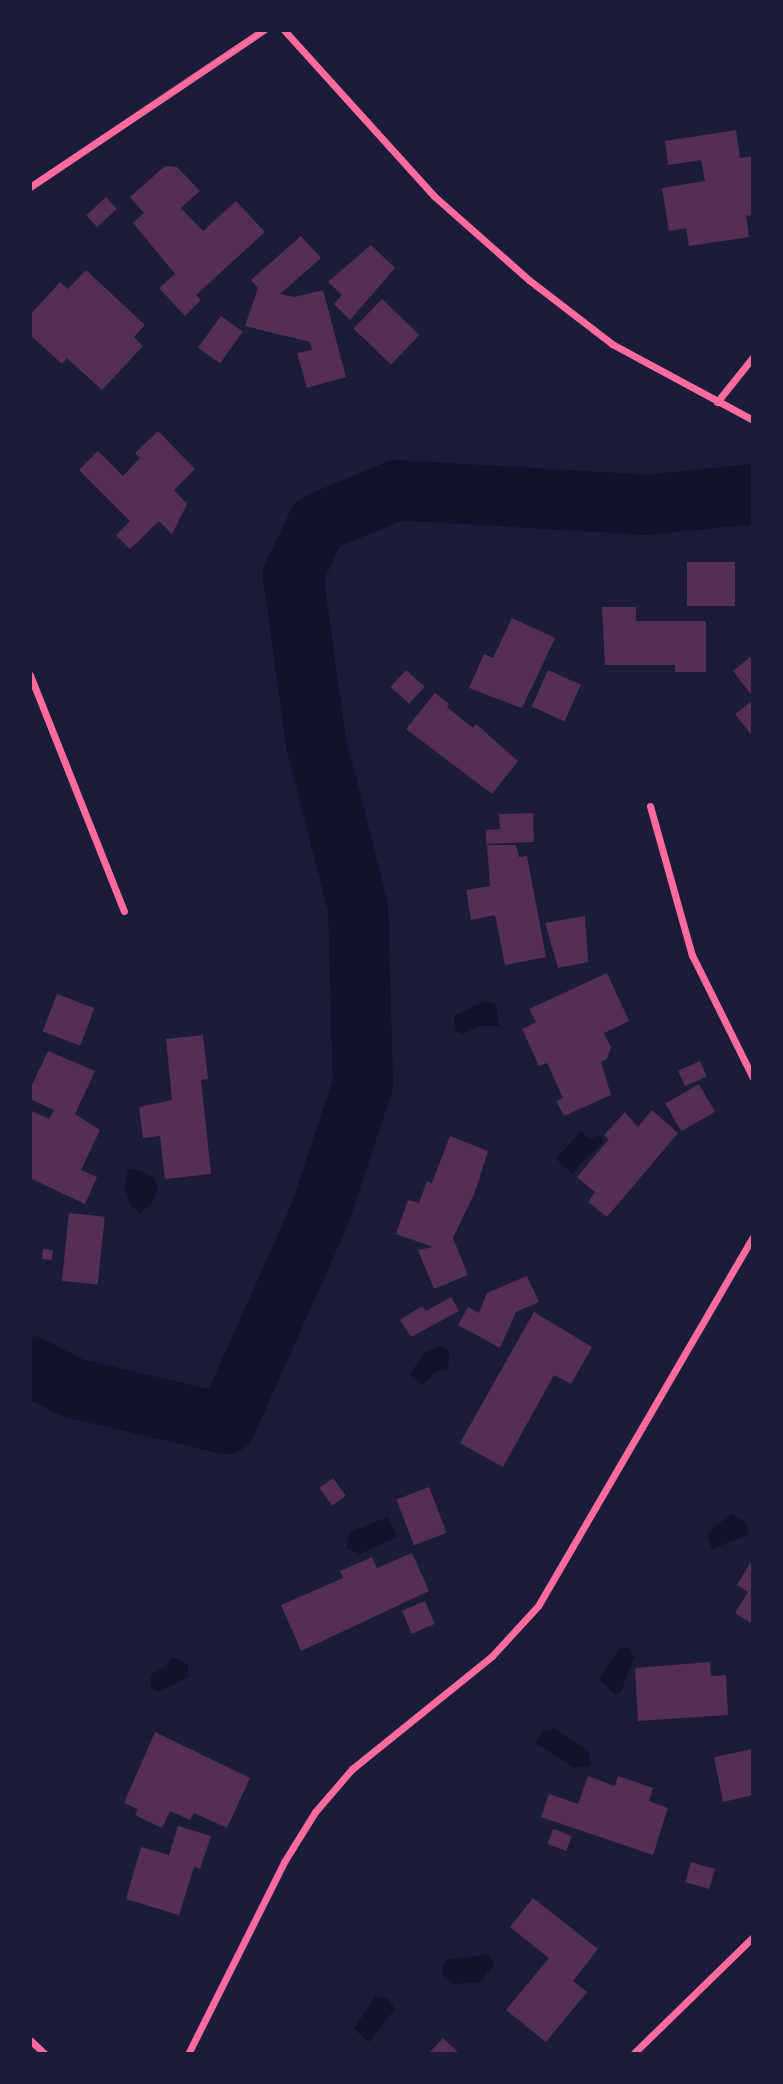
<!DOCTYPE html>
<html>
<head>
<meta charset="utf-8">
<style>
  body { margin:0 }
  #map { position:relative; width:783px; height:2084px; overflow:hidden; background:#1b1b3a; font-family:Lato,sans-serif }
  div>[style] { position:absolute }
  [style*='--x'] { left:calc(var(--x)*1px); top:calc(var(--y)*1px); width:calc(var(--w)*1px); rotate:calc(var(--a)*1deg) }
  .water>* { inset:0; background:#12122b }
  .river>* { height:60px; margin:-30px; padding:0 30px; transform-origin:30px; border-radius:30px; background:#12122b }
  .building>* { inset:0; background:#542f53; transform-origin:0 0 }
  .minor>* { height:7px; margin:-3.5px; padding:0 3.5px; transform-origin:3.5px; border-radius:3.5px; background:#ff6b9d }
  span { translate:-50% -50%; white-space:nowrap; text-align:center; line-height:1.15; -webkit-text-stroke:6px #1b1b3a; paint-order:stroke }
  .frame { position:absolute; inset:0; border:32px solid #1b1b3a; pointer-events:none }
</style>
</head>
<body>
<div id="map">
  <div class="water">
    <i style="clip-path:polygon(485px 1001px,496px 1004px,499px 1026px,480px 1026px,462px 1034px,455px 1030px,454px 1016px)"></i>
    <i style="clip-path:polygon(581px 1131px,589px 1139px,600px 1135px,603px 1142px,572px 1173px,556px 1159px)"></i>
    <i style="clip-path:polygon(136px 1169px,155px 1178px,157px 1190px,152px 1203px,140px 1213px,130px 1205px,125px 1187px,128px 1170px)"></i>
    <i style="clip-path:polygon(441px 1345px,449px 1351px,448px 1369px,435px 1372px,423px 1385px,410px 1374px,424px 1353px)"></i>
    <i style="clip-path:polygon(731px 1514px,745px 1521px,749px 1534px,712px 1549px,707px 1533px)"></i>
    <i style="clip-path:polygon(388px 1517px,397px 1537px,360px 1554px,346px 1548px,350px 1532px)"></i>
    <i style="clip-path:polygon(620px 1648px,630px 1648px,634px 1657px,621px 1692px,616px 1695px,599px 1679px)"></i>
    <i style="clip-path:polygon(172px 1657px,188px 1665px,189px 1677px,158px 1692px,151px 1687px,150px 1675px,165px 1667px)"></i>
    <i style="clip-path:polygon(553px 1728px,587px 1750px,591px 1765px,575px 1768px,535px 1743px,544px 1729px,550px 1732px)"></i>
    <i style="clip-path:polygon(488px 1955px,494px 1963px,481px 1982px,453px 1984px,443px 1977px,443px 1964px,448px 1959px)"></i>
    <i style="clip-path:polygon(375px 1997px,388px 1999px,395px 2009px,369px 2042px,354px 2029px)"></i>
  </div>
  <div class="river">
    <i style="--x:30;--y:1366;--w:48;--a:27.1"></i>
    <i style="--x:73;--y:1388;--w:157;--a:13.2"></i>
    <i style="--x:226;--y:1424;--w:230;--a:-65.9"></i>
    <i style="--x:320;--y:1214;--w:137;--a:-71.7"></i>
    <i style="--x:363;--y:1084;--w:176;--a:-91.6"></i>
    <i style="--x:358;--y:908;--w:170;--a:-104.3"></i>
    <i style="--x:316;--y:743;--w:170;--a:-97.8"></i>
    <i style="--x:293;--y:575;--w:58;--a:-64.3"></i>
    <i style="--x:318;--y:523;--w:86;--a:-22.7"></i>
    <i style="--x:397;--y:490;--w:249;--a:3.4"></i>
    <i style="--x:646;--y:505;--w:108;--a:-5.9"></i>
  </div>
  <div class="building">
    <i style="clip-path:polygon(736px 130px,740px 158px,753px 156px,753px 215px,746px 216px,749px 237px,689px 246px,686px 228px,669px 231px,662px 188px,705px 181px,701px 160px,668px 165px,665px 141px)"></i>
    <i style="clip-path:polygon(165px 166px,177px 167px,200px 191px,181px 208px,203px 231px,236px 201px,265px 232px,196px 295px,201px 300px,185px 316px,159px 288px,175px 274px,133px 223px,144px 213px,130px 197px)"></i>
    <i style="left:106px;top:197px;width:16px;height:27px;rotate:47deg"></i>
    <i style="clip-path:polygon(301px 236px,321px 258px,280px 294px,294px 297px,323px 290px,346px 377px,307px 388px,297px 353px,312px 350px,310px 342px,245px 326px,258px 288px,251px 280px)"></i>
    <i style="clip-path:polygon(371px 245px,395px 268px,350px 320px,334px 304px,342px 295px,328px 282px)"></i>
    <i style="clip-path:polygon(86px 270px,145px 325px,134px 337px,143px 346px,102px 390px,67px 358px,62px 364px,30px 335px,30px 315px,60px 282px,68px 289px)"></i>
    <i style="left:382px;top:299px;width:52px;height:41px;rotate:44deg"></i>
    <i style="left:221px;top:316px;width:27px;height:39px;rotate:36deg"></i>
    <i style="clip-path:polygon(158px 431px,195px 469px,174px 490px,187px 504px,172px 534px,159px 521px,130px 549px,116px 535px,130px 521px,79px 470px,98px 451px,123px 476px,140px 458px,135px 453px)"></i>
    <i style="left:687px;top:562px;width:48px;height:44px"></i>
    <i style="clip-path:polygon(602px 607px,636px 607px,636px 621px,706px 621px,706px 672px,675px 672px,675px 665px,605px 665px)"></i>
    <i style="clip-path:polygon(512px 618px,555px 638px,522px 708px,469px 688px,484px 654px,493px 658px)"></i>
    <i style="clip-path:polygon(753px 655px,753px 697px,733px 671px)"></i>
    <i style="left:406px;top:670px;width:25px;height:23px;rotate:42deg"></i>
    <i style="left:548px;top:670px;width:36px;height:40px;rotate:24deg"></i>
    <i style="clip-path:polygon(435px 693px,449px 704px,447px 707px,473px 728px,476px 724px,518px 761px,492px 794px,406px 729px)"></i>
    <i style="clip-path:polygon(753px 700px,753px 737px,735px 714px)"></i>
    <i style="clip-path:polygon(533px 813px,534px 842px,486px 844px,486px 830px,500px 829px,499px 814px)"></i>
    <i style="clip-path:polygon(487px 845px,516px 845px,519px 857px,527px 856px,546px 957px,505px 965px,495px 915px,471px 920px,466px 890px,490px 886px)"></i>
    <i style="clip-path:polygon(585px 916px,588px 962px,558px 968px,545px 923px)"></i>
    <i style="clip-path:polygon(607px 973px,629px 1021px,604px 1033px,611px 1047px,607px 1059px,601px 1062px,611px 1095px,564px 1116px,556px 1101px,563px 1098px,547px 1063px,539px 1066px,522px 1029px,536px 1022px,529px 1009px)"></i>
    <i style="left:57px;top:994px;width:40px;height:40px;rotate:21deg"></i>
    <i style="clip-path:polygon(203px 1035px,208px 1079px,201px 1080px,211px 1174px,165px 1179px,160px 1136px,143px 1138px,139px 1107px,172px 1100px,166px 1039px)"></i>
    <i style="clip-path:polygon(48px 1051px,95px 1071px,75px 1114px,100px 1130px,81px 1170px,97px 1177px,85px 1204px,30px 1178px,30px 1110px,49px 1119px,54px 1110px,30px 1099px,30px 1089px)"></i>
    <i style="left:700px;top:1061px;width:17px;height:24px;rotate:66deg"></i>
    <i style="left:699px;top:1084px;width:32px;height:39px;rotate:60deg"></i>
    <i style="clip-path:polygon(652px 1110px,678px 1133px,607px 1217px,588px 1202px,595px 1192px,577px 1177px,609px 1139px,604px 1135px,625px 1112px,638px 1127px)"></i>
    <i style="clip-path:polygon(450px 1136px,488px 1151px,475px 1192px,453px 1238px,468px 1275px,434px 1289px,418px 1250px,433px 1247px,396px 1234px,408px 1200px,419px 1203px,427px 1181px,432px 1183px)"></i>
    <i style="left:69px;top:1213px;width:36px;height:68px;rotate:6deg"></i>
    <i style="left:43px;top:1249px;width:10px;height:10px;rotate:6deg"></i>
    <i style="clip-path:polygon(527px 1276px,539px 1302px,516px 1312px,500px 1348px,458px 1325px,468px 1307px,479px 1313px,487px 1293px)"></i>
    <i style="clip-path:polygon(451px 1297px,459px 1311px,411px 1337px,400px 1320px,422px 1306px,426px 1311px)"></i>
    <i style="clip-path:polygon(534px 1312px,592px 1347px,571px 1384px,554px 1375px,503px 1467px,460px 1443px)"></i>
    <i style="left:333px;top:1478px;width:22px;height:17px;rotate:54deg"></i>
    <i style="left:429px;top:1487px;width:49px;height:35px;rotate:69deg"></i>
    <i style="clip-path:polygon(412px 1553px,429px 1591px,301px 1651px,281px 1605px,343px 1578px,340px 1571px,372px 1557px,377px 1568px)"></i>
    <i style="clip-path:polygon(753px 1558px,753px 1624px,735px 1613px,748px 1592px,737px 1585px)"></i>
    <i style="left:425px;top:1601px;width:25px;height:25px;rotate:67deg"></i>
    <i style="clip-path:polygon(710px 1662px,711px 1676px,726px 1675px,728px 1715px,638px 1721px,635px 1668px)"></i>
    <i style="clip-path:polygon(155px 1732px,250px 1778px,227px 1828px,194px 1813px,190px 1820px,170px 1811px,162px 1828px,135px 1815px,138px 1809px,124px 1803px)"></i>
    <i style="clip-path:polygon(753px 1749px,753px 1795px,723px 1802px,714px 1757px)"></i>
    <i style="clip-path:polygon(588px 1776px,615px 1786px,618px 1776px,653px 1788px,649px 1801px,668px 1808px,653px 1855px,541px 1817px,549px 1794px,578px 1804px)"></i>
    <i style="clip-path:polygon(178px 1826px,211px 1836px,200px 1869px,194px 1867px,179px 1915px,126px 1899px,141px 1847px,169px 1855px)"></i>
    <i style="left:553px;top:1829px;width:20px;height:16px;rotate:20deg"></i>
    <i style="left:691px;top:1862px;width:25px;height:21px;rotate:16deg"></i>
    <i style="clip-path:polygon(533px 1898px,598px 1949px,573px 1981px,587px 1992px,546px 2042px,506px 2010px,549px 1958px,510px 1927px)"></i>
    <i style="clip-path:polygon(443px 2038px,460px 2054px,428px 2054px)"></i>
  </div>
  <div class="minor">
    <i style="--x:284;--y:30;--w:224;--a:47.9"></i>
    <i style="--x:434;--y:196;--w:127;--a:41.5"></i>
    <i style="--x:529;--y:280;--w:105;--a:37.6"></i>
    <i style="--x:612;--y:344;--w:160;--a:28.3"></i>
    <i style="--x:30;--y:187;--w:282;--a:-33.9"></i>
    <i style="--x:717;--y:402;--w:58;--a:-51.3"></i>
    <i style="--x:30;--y:675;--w:254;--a:68.3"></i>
    <i style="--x:650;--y:806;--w:155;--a:74.3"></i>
    <i style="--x:692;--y:955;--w:137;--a:63.6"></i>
    <i style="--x:30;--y:2040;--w:21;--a:43"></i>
    <i style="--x:188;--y:2054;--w:215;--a:-63.4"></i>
    <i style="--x:284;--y:1862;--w:59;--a:-58.2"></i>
    <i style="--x:315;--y:1812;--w:57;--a:-49.3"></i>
    <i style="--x:352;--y:1769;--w:180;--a:-38.9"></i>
    <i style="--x:492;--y:1656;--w:68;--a:-47.4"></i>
    <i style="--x:538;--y:1606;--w:427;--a:-59.8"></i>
    <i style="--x:633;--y:2054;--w:168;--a:-44.3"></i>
  </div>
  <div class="frame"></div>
</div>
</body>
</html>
